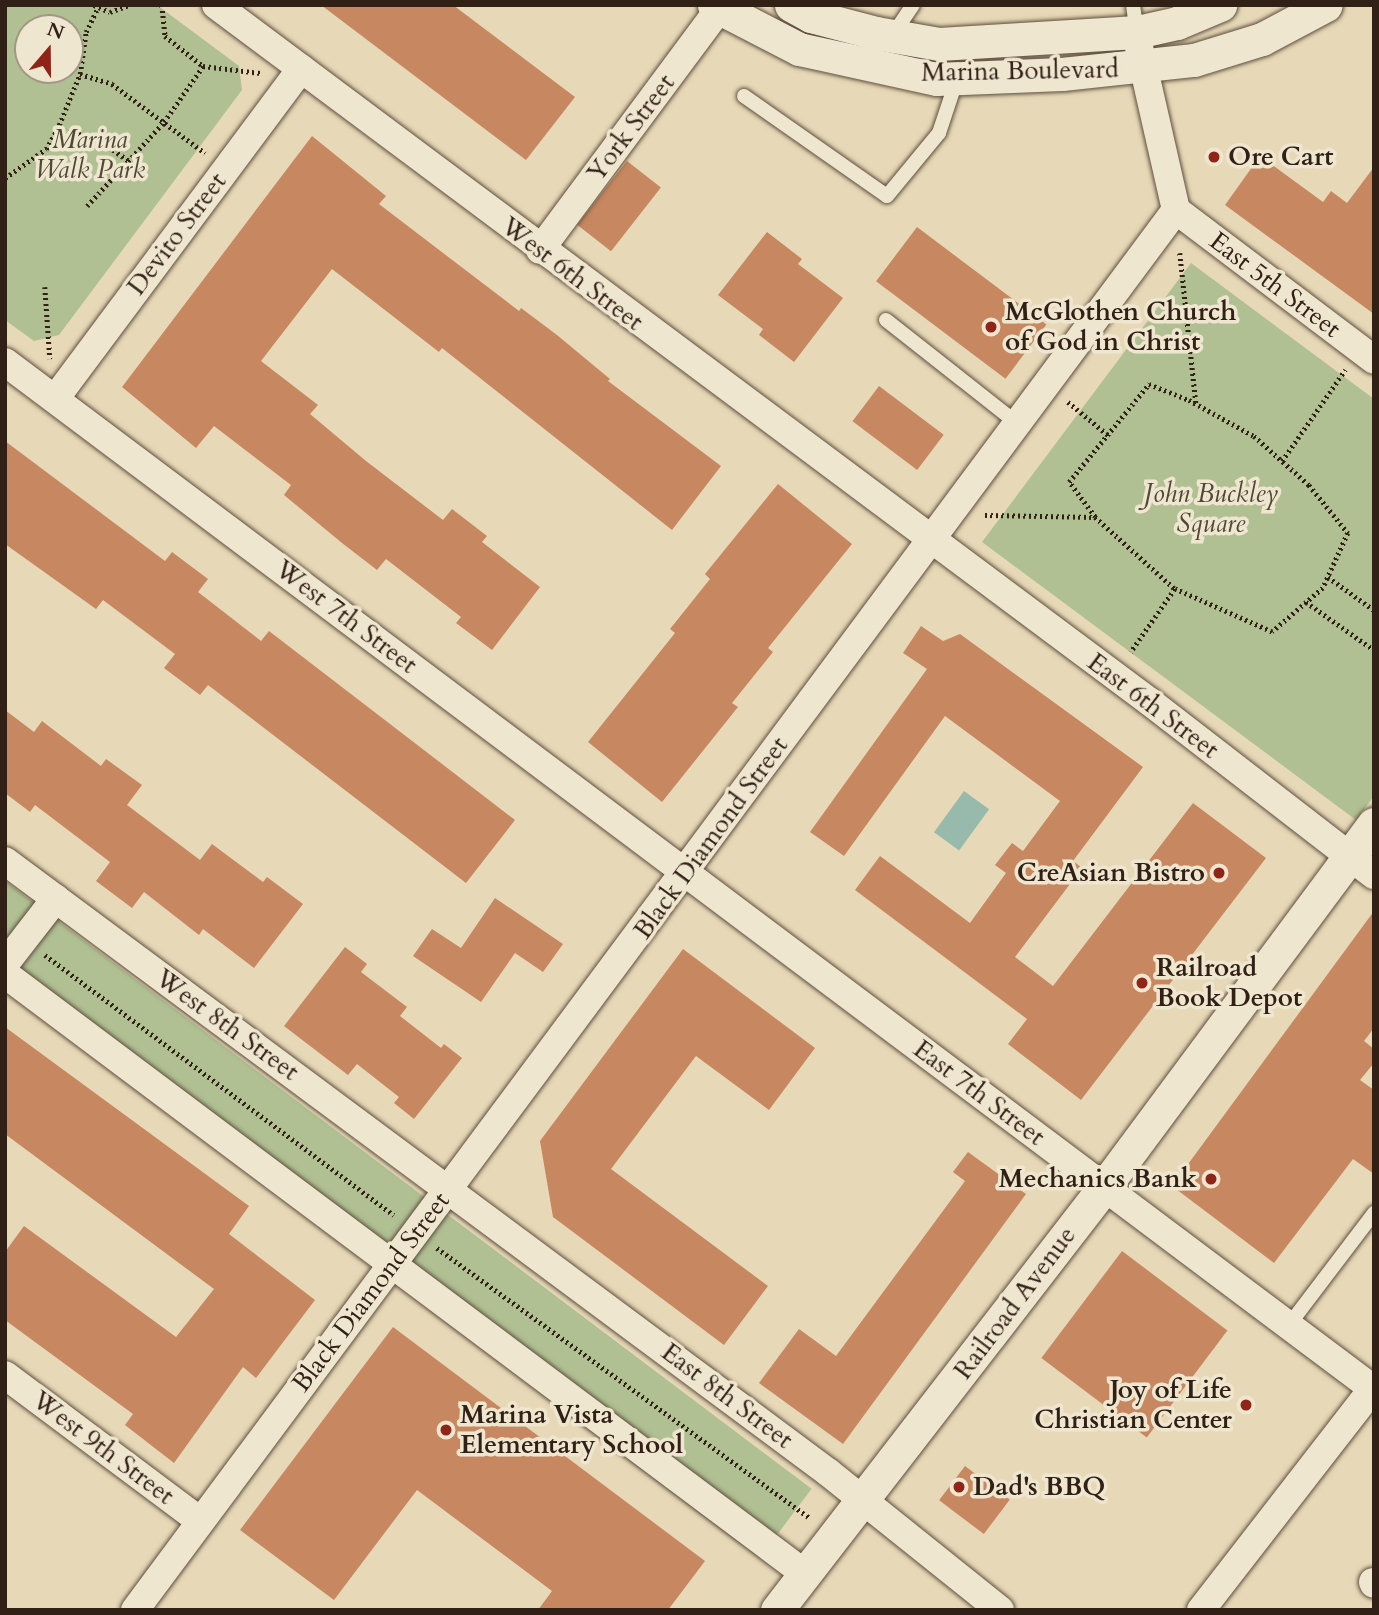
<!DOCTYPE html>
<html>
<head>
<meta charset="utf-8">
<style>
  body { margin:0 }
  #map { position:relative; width:1379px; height:1615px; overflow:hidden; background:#e7d9b7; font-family:Cardo,serif }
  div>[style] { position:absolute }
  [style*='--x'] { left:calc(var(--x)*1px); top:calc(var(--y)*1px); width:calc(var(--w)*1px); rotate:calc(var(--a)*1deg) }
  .green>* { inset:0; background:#b0c093; transform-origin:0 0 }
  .water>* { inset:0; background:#97baac; transform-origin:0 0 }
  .building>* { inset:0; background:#c78760; transform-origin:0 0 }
  .path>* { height:4.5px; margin-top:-2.25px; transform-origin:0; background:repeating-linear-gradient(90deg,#302015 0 2px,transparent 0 5.5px) }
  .roads { filter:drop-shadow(0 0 2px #5e4e3e) drop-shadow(0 0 2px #5e4e3e) }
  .service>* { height:14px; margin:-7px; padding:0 7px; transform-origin:7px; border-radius:7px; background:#efe6d0 }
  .minor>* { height:28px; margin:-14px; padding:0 14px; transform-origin:14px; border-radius:14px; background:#efe6d0 }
  .tertiary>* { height:33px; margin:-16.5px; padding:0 16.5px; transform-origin:16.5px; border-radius:16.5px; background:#efe6d0 }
  .dots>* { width:19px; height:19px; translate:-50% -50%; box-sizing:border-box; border:4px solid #efe6d0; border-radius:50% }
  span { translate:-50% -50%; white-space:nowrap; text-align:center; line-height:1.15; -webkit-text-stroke:7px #efe6d0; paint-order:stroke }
  .street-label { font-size:26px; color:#302015 }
  .park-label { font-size:26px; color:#504834; font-style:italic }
  .poi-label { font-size:26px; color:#302015; font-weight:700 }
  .left { translate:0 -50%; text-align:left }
  .right { translate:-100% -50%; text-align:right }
  .frame { position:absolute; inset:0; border:7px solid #302015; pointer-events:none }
  .north { position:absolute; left:14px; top:14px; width:70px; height:70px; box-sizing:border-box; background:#efe6d0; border:2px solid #a39785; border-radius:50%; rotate:20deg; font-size:19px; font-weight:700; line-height:28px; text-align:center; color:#302015 }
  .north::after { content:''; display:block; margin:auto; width:24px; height:32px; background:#8f2418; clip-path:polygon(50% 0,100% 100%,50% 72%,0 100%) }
</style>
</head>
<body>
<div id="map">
  <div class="green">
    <i style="clip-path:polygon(evenodd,5px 5px,157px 5px,239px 66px,242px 90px,59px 335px,34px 341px,5px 320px,5px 5px,28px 28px,70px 28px,70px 70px,28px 70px,28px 28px)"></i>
    <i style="clip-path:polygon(1191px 263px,1374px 399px,1374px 796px,1356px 820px,982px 542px)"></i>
    <i style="left:5px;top:881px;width:1010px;height:87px;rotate:37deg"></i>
  </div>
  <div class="water">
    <i style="left:964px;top:791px;width:31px;height:51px;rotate:36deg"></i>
  </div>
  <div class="building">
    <i style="clip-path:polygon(321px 5px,453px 5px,575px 97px,526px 160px)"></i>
    <i style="clip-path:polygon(312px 136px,386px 196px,379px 204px,519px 311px,521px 308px,557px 335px,610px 379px,608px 381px,721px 466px,672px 530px,442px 348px,439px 352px,332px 269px,261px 361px,318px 405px,310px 414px,366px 461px,443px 520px,452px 509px,487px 536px,482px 542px,540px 587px,492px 650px,456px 623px,461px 617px,386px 559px,377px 570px,342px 543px,284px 495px,291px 485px,214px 426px,196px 448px,122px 387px)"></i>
    <i style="clip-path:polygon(1260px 156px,1323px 202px,1331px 191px,1347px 203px,1374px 167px,1374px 314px,1225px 205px)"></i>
    <i style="left:627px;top:161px;width:43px;height:81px;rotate:38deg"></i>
    <i style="left:917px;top:227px;width:162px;height:68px;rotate:37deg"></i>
    <i style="clip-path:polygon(767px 232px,802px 259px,798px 264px,843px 298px,794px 362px,759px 335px,763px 329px,718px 295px)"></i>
    <i style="left:879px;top:386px;width:81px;height:44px;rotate:37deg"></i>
    <i style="clip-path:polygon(5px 441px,165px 561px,172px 552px,208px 579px,198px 592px,261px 641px,269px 631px,515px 820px,466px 883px,208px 685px,200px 695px,164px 668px,175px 654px,103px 600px,96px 609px,5px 544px)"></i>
    <i style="clip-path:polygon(778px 484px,852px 544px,768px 648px,773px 652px,732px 703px,738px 707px,662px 802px,588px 742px,675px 633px,670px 629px,710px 579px,705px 574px)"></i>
    <i style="clip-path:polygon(921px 626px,943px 641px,960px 634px,1143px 767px,1073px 861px,1082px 868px,1015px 957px,1053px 986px,1193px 803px,1266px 858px,1081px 1100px,1008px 1044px,1027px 1019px,855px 890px,880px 856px,970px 923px,1006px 873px,995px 865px,1012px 843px,1023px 851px,1060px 801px,945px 716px,844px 856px,810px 832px,927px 669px,903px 653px)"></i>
    <i style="clip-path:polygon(5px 710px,34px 732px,42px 721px,101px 766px,106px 759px,142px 785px,127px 805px,200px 860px,212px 844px,263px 882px,267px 877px,303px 904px,254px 968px,203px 929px,199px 935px,144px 892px,132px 908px,96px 881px,110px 862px,35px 805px,30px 812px,5px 793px)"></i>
    <i style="clip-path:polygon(495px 898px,563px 944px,543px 972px,515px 953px,481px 1002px,413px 956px,432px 929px,461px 948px)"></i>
    <i style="clip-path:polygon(1374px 911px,1374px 1028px,1364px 1041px,1374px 1049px,1374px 1063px,1360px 1080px,1374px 1090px,1374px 1174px,1353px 1159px,1274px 1263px,1172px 1186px)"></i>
    <i style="clip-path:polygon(345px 947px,367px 964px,361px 972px,407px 1007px,400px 1016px,441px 1048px,444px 1044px,462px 1058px,414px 1119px,394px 1103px,399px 1097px,357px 1064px,348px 1075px,284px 1026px)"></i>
    <i style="clip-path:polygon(683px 949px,815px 1048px,769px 1110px,696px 1056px,611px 1169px,768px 1286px,724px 1345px,553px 1217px,540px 1141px)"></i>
    <i style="clip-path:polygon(5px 1027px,249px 1206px,229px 1234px,315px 1300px,256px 1378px,243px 1367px,174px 1463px,125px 1425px,133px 1414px,5px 1320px,5px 1252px,24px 1226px,176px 1337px,214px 1289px,5px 1134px)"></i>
    <i style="clip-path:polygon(968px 1152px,1026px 1194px,843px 1444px,759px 1383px,799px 1329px,836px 1356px,965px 1181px,953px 1172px)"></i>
    <i style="left:1122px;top:1251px;width:132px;height:134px;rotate:37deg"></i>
    <i style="clip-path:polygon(393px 1327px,705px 1561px,668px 1610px,538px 1610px,552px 1591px,417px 1490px,334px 1600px,240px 1530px)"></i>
    <i style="left:965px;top:1466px;width:56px;height:43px;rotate:37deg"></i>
  </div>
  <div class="path">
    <i style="--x:94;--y:5;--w:17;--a:24"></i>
    <i style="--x:110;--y:12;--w:20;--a:-20"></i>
    <i style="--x:162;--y:5;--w:31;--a:84"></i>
    <i style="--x:165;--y:36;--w:48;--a:38.3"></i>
    <i style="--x:80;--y:74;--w:34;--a:17"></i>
    <i style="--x:112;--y:84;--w:116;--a:36.6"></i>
    <i style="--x:57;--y:130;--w:39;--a:10"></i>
    <i style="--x:95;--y:137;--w:42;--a:35.2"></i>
    <i style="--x:5;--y:178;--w:50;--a:-35.3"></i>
    <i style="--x:46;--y:149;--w:22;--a:-60"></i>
    <i style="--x:57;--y:130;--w:61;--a:-67.7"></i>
    <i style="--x:80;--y:74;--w:42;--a:-81.9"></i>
    <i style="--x:86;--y:32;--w:25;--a:-64"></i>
    <i style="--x:87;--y:206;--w:114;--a:-47.5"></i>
    <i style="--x:164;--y:122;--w:68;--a:-55.1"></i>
    <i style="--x:203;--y:66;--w:58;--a:6.9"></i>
    <i style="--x:1180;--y:253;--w:151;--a:83.9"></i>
    <i style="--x:45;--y:287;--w:72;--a:86"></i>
    <i style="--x:1068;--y:402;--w:52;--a:39.5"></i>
    <i style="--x:1282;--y:461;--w:111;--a:-55.3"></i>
    <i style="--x:985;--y:515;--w:110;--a:1"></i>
    <i style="--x:1095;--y:517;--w:108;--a:42"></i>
    <i style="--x:1175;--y:589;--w:77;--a:124.9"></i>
    <i style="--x:1095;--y:517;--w:44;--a:-126.6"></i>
    <i style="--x:1069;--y:482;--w:127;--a:-50.8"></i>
    <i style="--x:1149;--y:384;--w:43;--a:21.8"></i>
    <i style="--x:1189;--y:400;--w:74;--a:29"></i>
    <i style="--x:1254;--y:436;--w:74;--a:41.7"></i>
    <i style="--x:1309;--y:485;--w:62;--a:50.9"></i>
    <i style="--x:1348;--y:533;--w:60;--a:114.4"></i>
    <i style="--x:1323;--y:588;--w:67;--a:139.2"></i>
    <i style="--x:1272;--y:632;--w:106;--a:-156.1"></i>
    <i style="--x:1328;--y:577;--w:57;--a:35.7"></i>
    <i style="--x:1306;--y:602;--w:83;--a:35.2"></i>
    <i style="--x:45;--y:955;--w:435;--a:36.7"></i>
    <i style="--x:437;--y:1248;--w:460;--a:35.9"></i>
  </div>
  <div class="roads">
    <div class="service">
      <i style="--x:1133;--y:5;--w:27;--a:82"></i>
      <i style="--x:892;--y:36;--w:37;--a:-56"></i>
      <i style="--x:744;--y:96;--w:174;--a:35"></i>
      <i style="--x:887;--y:196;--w:82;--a:-50.5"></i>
      <i style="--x:939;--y:133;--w:57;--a:-71.6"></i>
      <i style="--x:886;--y:320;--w:168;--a:38.2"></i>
      <i style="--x:1289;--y:1325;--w:141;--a:-52.8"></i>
    </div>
    <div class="minor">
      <i style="--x:216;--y:5;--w:1165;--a:36.73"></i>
      <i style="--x:1150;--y:702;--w:283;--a:37.7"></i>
      <i style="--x:1176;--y:210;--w:248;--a:37.1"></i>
      <i style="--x:540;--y:250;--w:305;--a:-53.4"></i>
      <i style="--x:5;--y:362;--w:1709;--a:36.89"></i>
      <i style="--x:55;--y:399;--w:412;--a:-53.3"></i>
      <i style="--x:5;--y:861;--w:1026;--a:36.6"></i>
      <i style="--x:829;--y:1473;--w:219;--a:38.7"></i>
      <i style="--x:5;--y:964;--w:83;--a:-52.3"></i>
      <i style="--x:5;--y:974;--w:999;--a:36.86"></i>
      <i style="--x:5;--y:1375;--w:244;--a:36.8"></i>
      <i style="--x:1373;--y:1582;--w:2;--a:63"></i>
      <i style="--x:135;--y:1610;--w:1745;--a:-53.37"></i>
      <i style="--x:1176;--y:210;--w:171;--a:-102.8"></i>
      <i style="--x:1201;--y:1610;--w:282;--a:-52.2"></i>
    </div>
    <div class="tertiary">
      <i style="--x:714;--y:5;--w:96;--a:27.4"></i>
      <i style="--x:799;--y:49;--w:141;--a:12.3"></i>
      <i style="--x:937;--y:79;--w:125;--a:-2.3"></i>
      <i style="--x:1062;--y:74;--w:133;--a:-6.1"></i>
      <i style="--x:1194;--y:60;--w:71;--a:-17.2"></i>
      <i style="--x:1262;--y:39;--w:72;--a:-28"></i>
      <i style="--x:791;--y:5;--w:23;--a:29"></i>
      <i style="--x:811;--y:16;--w:67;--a:14.7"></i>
      <i style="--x:876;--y:33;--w:64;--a:9.9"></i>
      <i style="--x:939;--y:44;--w:198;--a:-3.5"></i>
      <i style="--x:1137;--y:32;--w:41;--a:-12.7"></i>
      <i style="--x:1177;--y:23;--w:47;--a:-22.7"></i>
      <i style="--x:777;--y:1610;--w:535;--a:-52.29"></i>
      <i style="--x:1104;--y:1187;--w:452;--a:-53.4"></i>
    </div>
  </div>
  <div class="dots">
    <i style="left:1214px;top:157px;background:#8f2418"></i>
    <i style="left:991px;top:327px;background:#8f2418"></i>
    <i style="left:1219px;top:873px;background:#8f2418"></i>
    <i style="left:1142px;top:983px;background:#8f2418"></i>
    <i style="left:1211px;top:1179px;background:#8f2418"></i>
    <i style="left:1246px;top:1405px;background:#8f2418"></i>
    <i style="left:446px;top:1430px;background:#8f2418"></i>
    <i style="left:959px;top:1487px;background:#8f2418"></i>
  </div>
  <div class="street-label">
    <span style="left:1020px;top:71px;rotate:-1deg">Marina Boulevard</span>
    <span style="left:631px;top:128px;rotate:-53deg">York Street</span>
    <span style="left:177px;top:234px;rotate:-53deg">Devito Street</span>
    <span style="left:572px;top:274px;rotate:37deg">West 6th Street</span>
    <span style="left:1275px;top:285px;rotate:37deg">East 5th Street</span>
    <span style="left:346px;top:617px;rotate:37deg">West 7th Street</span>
    <span style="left:1153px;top:706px;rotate:37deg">East 6th Street</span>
    <span style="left:711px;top:838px;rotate:-54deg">Black Diamond Street</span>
    <span style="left:227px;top:1025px;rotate:36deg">West 8th Street</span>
    <span style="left:979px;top:1093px;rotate:37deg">East 7th Street</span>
    <span style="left:371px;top:1292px;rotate:-53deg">Black Diamond Street</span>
    <span style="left:1015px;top:1303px;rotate:-53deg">Railroad Avenue</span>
    <span style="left:727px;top:1396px;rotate:37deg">East 8th Street</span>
    <span style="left:103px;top:1448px;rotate:37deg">West 9th Street</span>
  </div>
  <div class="park-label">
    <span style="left:90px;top:155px">Marina<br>Walk Park</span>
    <span style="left:1211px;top:509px">John Buckley<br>Square</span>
  </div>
  <div class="poi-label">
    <span class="left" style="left:1228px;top:157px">Ore Cart</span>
    <span class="left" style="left:1005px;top:327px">McGlothen Church<br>of God in Christ</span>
    <span class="right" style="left:1205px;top:873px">CreAsian Bistro</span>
    <span class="left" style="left:1156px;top:983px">Railroad<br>Book Depot</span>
    <span class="right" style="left:1197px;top:1179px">Mechanics Bank</span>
    <span class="right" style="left:1232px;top:1405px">Joy of Life<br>Christian Center</span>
    <span class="left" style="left:460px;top:1430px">Marina Vista<br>Elementary School</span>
    <span class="left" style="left:973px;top:1487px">Dad's BBQ</span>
  </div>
  <div class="frame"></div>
  <div class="north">N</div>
</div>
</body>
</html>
